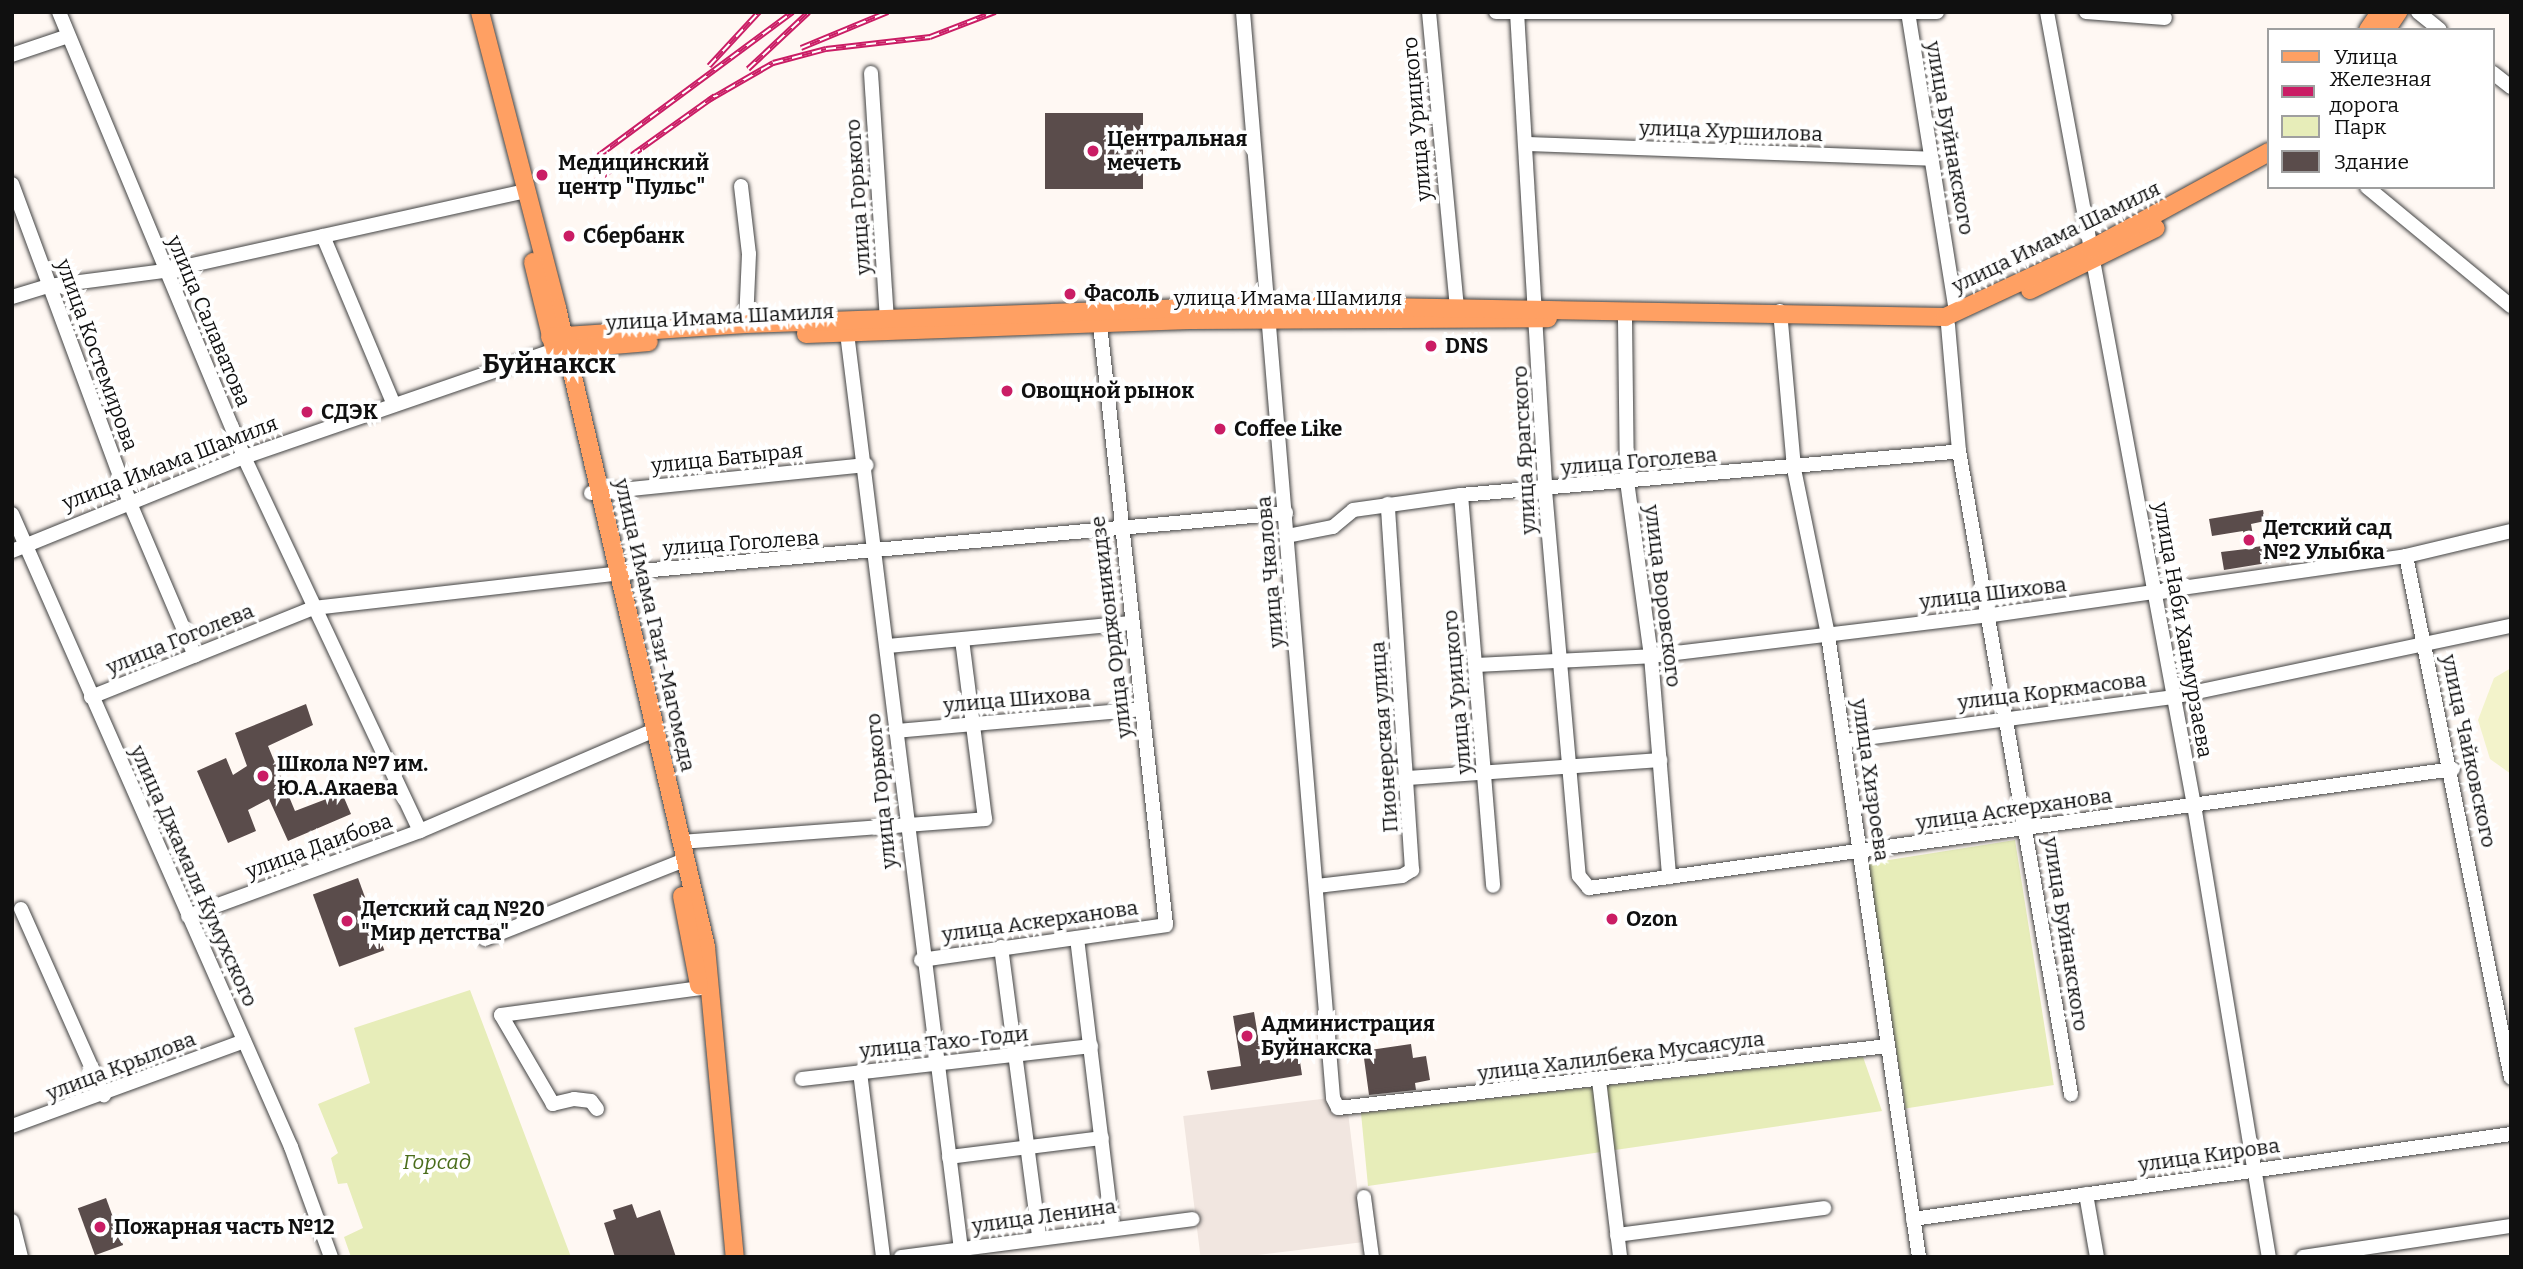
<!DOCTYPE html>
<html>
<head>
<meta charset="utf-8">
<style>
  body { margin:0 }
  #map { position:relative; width:2523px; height:1269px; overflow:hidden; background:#fff8f3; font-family:Bitter,serif }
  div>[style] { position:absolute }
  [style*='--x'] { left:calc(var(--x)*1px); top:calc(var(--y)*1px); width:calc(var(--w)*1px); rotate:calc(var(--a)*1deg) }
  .green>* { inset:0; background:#e7edb9; transform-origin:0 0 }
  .pitch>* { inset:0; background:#f3f3cb }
  .plaza>* { inset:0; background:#f1e6e0; transform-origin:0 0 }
  .building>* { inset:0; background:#5a4c4b; transform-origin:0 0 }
  .roads { filter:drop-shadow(0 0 2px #434343) drop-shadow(0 0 2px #434343) }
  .minor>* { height:14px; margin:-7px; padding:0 7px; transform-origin:7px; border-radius:7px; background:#fff }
  .major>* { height:18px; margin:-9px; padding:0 9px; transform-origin:9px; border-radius:9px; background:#ffa063 }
  .rail>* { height:6px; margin-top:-3px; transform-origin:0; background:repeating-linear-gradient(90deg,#fff 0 10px,#ca1d65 0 20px); box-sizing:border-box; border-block:2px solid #ca1d65 }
  .dots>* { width:19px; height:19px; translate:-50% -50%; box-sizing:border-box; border:4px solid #fff; border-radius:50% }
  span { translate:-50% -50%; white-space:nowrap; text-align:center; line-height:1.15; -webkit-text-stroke:7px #fff; paint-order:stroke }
  .street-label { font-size:21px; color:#101010 }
  .poi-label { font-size:21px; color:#101010; font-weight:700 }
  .left { translate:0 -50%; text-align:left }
  .park-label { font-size:21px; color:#4a6d1b; font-style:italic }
  .district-label { font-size:28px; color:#101010; font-weight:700 }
  .frame { position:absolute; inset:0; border:14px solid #101010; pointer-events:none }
  .legend { position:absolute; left:2267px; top:28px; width:228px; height:161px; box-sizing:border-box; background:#fff; border:2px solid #9f9f9f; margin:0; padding:9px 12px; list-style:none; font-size:21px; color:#101010 }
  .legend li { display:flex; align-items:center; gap:14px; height:35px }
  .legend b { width:35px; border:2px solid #9f9f9f }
</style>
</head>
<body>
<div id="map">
  <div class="green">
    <i style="left:2015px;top:840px;width:248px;height:150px;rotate:81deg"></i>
    <i style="clip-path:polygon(470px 990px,571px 1257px,351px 1257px,344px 1237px,363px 1228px,347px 1183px,338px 1184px,331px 1158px,338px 1153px,318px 1104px,370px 1083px,354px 1028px)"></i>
    <i style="clip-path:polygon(1863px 1057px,1882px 1111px,1368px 1186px,1361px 1113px)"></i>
  </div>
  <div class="pitch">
    <i style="clip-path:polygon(2511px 668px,2511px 774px,2490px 759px,2478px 720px,2494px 678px)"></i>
  </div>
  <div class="plaza">
    <i style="left:1346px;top:1096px;width:147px;height:164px;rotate:83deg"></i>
  </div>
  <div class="building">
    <i style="left:1045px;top:113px;width:98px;height:76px"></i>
    <i style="clip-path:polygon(2263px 510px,2265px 521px,2251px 524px,2255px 547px,2270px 545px,2273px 562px,2224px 570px,2221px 552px,2246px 549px,2243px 531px,2212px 536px,2209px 519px)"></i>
    <i style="clip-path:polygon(306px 704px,313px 725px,268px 746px,295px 811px,342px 793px,351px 814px,288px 841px,269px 799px,248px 810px,256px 831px,228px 843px,197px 771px,226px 758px,233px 775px,247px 766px,235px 733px)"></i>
    <i style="left:358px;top:878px;width:77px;height:48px;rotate:70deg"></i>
    <i style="clip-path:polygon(1254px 1012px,1262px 1061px,1299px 1055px,1302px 1075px,1211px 1090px,1207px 1071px,1241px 1066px,1233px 1016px)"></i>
    <i style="clip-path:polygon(1411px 1044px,1413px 1058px,1426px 1056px,1430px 1080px,1415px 1083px,1416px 1090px,1369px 1095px,1363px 1051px)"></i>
    <i style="left:106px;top:1198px;width:50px;height:30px;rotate:70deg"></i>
    <i style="clip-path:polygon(632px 1204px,637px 1218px,660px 1210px,676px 1257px,615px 1257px,604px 1223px,616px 1219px,613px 1210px)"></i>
  </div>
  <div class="roads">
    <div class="minor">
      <i style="--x:59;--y:12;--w:482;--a:67.4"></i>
      <i style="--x:244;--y:457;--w:413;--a:64.8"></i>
      <i style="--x:1243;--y:12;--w:1090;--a:85.26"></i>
      <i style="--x:1333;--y:1098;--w:11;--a:63"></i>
      <i style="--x:1338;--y:1108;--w:553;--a:-6.43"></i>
      <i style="--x:1429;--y:12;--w:295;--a:84.6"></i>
      <i style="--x:1496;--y:12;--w:441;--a:0"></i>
      <i style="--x:1517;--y:12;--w:479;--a:86.6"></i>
      <i style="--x:1545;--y:490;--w:387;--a:85"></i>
      <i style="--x:1579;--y:876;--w:16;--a:50"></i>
      <i style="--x:1589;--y:888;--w:872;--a:-7.84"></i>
      <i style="--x:1908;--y:12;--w:304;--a:80.9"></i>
      <i style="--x:2047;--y:12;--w:807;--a:79.5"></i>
      <i style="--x:2194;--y:805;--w:458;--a:80.6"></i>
      <i style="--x:2086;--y:12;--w:79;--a:4.3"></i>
      <i style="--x:2418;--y:12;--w:28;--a:39"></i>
      <i style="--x:12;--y:55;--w:59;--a:-18.7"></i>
      <i style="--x:871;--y:73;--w:246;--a:86.3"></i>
      <i style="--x:2493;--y:73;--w:23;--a:38"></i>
      <i style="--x:1528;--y:144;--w:404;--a:2.1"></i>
      <i style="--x:12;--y:184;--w:338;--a:69.7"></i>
      <i style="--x:129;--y:501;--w:168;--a:66.9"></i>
      <i style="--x:741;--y:186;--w:68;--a:83.3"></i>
      <i style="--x:749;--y:254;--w:70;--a:92.5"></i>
      <i style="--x:2367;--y:187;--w:187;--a:39.6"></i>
      <i style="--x:323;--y:236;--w:183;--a:67.2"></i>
      <i style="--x:12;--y:297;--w:39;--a:-17"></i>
      <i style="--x:49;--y:286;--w:117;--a:-7.4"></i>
      <i style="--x:165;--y:271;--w:370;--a:-12.5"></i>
      <i style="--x:1780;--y:311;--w:159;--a:84.9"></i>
      <i style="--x:1794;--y:469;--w:169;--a:78.4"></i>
      <i style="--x:1828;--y:635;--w:629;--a:81.68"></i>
      <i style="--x:1625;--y:320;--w:161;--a:89.3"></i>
      <i style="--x:1627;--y:481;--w:177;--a:82.2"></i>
      <i style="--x:1651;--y:656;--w:222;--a:85.3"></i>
      <i style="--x:846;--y:325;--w:939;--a:82.91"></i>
      <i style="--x:1948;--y:325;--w:126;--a:85"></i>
      <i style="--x:1959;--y:451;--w:653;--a:80.12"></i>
      <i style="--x:591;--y:493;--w:277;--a:-5.8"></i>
      <i style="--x:1461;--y:495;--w:392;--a:85.3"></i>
      <i style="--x:12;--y:514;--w:692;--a:66.21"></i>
      <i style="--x:291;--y:1147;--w:117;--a:70"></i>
      <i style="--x:1287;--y:536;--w:47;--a:-11.1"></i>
      <i style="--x:1333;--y:527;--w:26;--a:-40"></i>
      <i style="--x:1353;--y:510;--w:109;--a:-7.9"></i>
      <i style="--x:1461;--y:495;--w:500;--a:-5"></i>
      <i style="--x:12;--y:551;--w:250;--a:-22.1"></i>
      <i style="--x:244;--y:457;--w:329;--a:-19"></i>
      <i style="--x:2406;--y:556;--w:532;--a:78.63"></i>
      <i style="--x:887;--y:646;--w:243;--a:-5.4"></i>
      <i style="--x:1476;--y:665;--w:175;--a:-2.9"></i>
      <i style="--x:1651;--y:656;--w:343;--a:-6.9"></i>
      <i style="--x:1992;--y:615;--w:418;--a:-8.1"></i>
      <i style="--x:2406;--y:556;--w:108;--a:-13.4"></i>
      <i style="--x:91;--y:697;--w:240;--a:-21.8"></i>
      <i style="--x:314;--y:608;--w:307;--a:-6.5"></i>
      <i style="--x:619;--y:573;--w:670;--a:-5.14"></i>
      <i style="--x:896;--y:731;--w:247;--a:-5.1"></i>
      <i style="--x:1844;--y:741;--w:332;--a:-7.6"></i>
      <i style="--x:2173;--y:697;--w:345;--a:-11.9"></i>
      <i style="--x:1408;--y:778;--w:253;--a:-4.1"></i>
      <i style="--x:681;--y:842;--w:305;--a:-4.3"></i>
      <i style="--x:985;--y:819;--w:180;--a:-97.3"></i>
      <i style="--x:1317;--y:886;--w:86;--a:-6.7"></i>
      <i style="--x:1402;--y:876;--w:12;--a:-31"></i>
      <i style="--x:1412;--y:870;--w:367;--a:-93.8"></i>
      <i style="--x:21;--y:909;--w:204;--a:66"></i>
      <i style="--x:188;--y:916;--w:247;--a:-20.1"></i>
      <i style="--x:420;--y:831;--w:256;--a:-23.3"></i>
      <i style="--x:1077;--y:938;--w:292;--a:83.1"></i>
      <i style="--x:485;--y:939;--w:215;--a:-21.6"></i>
      <i style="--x:1001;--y:947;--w:292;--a:82.5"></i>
      <i style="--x:921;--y:960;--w:247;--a:-8.1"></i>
      <i style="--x:1166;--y:925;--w:605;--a:-96.27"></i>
      <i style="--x:860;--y:1072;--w:186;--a:82.9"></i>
      <i style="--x:802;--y:1079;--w:291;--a:-6.5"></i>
      <i style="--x:1599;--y:1080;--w:178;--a:83.2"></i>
      <i style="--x:597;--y:1109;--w:10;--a:-127"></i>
      <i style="--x:591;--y:1101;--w:17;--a:-173"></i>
      <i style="--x:574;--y:1099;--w:22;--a:167"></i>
      <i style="--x:553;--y:1104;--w:103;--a:-120.3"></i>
      <i style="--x:501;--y:1015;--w:209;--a:-7.7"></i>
      <i style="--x:12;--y:1126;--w:247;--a:-20.1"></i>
      <i style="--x:949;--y:1157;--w:154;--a:-7.1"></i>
      <i style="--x:2086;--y:1194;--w:64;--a:80.1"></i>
      <i style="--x:1364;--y:1197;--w:61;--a:82.4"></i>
      <i style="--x:1913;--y:1219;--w:604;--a:-8.09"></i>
      <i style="--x:12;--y:1221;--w:37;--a:76"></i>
      <i style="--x:1617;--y:1235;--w:209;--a:-7.4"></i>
      <i style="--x:901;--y:1257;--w:294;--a:-7.4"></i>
      <i style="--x:2303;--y:1257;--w:210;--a:-8.5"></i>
    </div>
    <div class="major">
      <i style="--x:480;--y:12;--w:306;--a:75.4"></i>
      <i style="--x:557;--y:308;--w:656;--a:76.87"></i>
      <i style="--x:706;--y:947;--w:311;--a:84.7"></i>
      <i style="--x:2368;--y:30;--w:22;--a:-56"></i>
      <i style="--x:2386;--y:30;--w:22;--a:-56"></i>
      <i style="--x:533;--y:262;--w:84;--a:76.3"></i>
      <i style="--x:2030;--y:290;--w:140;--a:-26.2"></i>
      <i style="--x:806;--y:334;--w:384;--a:-2.1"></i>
      <i style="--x:1190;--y:320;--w:358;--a:-0.3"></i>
      <i style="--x:550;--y:337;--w:196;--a:-3.8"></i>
      <i style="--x:746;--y:324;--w:525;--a:-2.07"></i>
      <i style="--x:1271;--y:305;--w:674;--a:1.02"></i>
      <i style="--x:1945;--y:317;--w:161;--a:-25"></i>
      <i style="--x:2091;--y:249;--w:203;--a:-28.6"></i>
      <i style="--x:555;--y:350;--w:94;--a:-4.9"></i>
      <i style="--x:682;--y:896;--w:91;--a:79.2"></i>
    </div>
  </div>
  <div class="rail">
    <i style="--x:801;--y:48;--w:94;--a:-22.5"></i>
    <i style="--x:709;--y:66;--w:74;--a:-47.2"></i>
    <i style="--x:748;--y:69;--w:83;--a:-43.1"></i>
    <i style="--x:709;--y:100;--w:74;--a:-30"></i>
    <i style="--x:773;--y:63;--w:55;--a:-14.8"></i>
    <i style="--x:826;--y:49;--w:105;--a:-6.6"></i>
    <i style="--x:930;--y:37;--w:70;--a:-21"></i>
    <i style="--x:586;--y:165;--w:257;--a:-36.5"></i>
    <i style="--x:583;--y:190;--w:162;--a:-35.5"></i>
  </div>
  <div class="dots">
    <i style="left:1093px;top:151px;background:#ca1d65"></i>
    <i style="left:542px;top:175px;background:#ca1d65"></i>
    <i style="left:569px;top:236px;background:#ca1d65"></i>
    <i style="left:1070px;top:294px;background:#ca1d65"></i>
    <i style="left:1431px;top:346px;background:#ca1d65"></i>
    <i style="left:1007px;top:391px;background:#ca1d65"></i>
    <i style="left:307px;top:412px;background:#ca1d65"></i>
    <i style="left:1220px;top:429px;background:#ca1d65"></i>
    <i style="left:2249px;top:540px;background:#ca1d65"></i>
    <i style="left:263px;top:776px;background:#ca1d65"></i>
    <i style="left:1612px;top:919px;background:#ca1d65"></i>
    <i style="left:347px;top:921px;background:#ca1d65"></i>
    <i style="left:1247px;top:1036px;background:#ca1d65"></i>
    <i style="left:100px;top:1227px;background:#ca1d65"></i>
  </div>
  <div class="street-label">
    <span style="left:1417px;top:119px;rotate:-95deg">улица Урицкого</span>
    <span style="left:1731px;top:131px;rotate:2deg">улица Хуршилова</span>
    <span style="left:1950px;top:138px;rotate:80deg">улица Буйнакского</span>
    <span style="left:858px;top:197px;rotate:-94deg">улица Горького</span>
    <span style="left:2056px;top:237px;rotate:-26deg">улица Имама Шамиля</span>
    <span style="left:1288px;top:298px">улица Имама Шамиля</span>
    <span style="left:720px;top:317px;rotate:-3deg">улица Имама Шамиля</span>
    <span style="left:209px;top:321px;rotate:67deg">улица Салаватова</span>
    <span style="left:97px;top:355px;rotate:70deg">улица Костемирова</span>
    <span style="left:1524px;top:450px;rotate:-93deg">улица Ярагского</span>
    <span style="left:727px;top:458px;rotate:-6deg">улица Батырая</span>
    <span style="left:1639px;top:461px;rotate:-5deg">улица Гоголева</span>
    <span style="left:170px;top:463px;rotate:-21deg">улица Имама Шамиля</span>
    <span style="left:741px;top:543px;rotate:-4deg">улица Гоголева</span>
    <span style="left:1270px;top:572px;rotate:-95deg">улица Чкалова</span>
    <span style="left:1993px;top:593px;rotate:-7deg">улица Шихова</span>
    <span style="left:1663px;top:596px;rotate:83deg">улица Воровского</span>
    <span style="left:655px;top:625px;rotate:77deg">улица Имама Гази-Магомеда</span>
    <span style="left:1111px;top:627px;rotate:-97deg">улица Орджоникидзе</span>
    <span style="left:2183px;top:630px;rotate:80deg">улица Наби Ханмурзаева</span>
    <span style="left:180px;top:639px;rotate:-22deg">улица Гоголева</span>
    <span style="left:2052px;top:691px;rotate:-7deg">улица Коркмасова</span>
    <span style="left:1457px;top:692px;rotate:-95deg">улица Урицкого</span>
    <span style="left:1017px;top:699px;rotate:-5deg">улица Шихова</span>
    <span style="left:1384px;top:737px;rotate:-94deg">Пионерская улица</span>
    <span style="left:2469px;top:751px;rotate:78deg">улица Чайковского</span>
    <span style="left:1871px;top:780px;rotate:82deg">улица Хизроева</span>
    <span style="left:881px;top:791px;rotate:-96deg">улица Горького</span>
    <span style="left:2014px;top:809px;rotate:-8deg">улица Аскерханова</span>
    <span style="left:319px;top:846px;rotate:-20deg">улица Даибова</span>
    <span style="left:194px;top:876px;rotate:66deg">улица Джамаля Кумухского</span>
    <span style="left:1040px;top:921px;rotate:-8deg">улица Аскерханова</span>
    <span style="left:2066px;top:934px;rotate:81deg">улица Буйнакского</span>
    <span style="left:944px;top:1042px;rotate:-6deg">улица Тахо-Годи</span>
    <span style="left:1621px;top:1056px;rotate:-7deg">улица Халилбека Мусаясула</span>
    <span style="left:121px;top:1066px;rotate:-21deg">улица Крылова</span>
    <span style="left:2209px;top:1155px;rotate:-8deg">улица Кирова</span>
    <span style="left:1044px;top:1216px;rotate:-8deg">улица Ленина</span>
  </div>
  <div class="poi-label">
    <span class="left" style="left:1107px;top:151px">Центральная<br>мечеть</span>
    <span class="left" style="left:558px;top:175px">Медицинский<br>центр "Пульс"</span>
    <span class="left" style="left:583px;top:236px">Сбербанк</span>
    <span class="left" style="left:1084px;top:294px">Фасоль</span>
    <span class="left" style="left:1445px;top:346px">DNS</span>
    <span class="left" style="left:1021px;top:391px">Овощной рынок</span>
    <span class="left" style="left:321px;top:412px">СДЭК</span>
    <span class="left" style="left:1234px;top:429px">Coffee Like</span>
    <span class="left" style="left:2263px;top:540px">Детский сад<br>№2 Улыбка</span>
    <span class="left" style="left:277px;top:776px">Школа №7 им.<br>Ю.А.Акаева</span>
    <span class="left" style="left:361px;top:921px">Детский сад №20<br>"Мир детства"</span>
    <span class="left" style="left:1626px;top:919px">Ozon</span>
    <span class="left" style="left:1261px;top:1036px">Администрация<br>Буйнакска</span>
    <span class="left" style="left:114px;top:1227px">Пожарная часть №12</span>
  </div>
  <div class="park-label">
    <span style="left:437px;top:1162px">Горсад</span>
  </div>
  <div class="district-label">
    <span style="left:549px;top:364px">Буйнакск</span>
  </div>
  <div class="frame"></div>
  <ul class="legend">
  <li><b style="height:9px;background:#ffa063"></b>Улица</li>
  <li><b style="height:9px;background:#ca1d65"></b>Железная дорога</li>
  <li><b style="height:19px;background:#e7edb9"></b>Парк</li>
  <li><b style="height:19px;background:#5a4c4b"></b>Здание</li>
  </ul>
</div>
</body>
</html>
